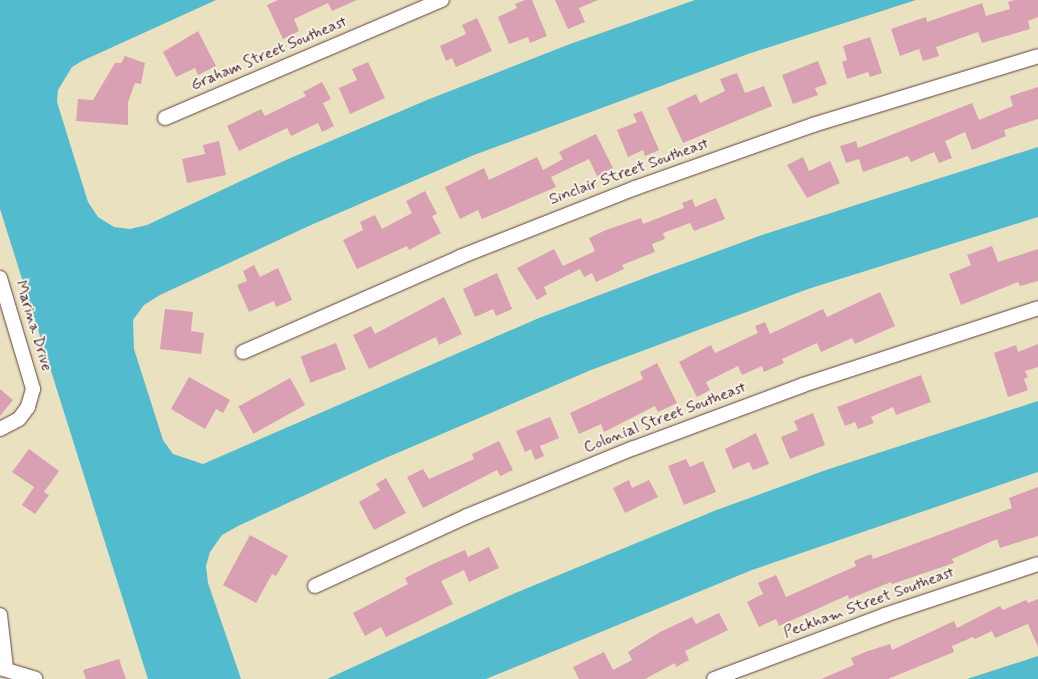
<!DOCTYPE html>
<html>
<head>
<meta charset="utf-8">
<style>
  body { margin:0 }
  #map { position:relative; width:1038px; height:679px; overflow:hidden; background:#eae1c0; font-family:Mynerve,sans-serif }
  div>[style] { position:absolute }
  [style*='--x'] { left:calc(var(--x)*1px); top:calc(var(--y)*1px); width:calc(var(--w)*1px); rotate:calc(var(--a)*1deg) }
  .water>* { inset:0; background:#52bcce }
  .building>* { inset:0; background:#d9a0b3; transform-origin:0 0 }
  .roads { filter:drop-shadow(0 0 1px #623c41) drop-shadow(0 0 1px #623c41) }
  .minor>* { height:14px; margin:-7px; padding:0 7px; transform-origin:7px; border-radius:7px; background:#fff }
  span { translate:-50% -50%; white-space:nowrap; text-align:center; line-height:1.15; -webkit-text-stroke:4px #f7f3e8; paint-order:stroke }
  .street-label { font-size:16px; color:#4a1f2b }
</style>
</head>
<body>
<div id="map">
  <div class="water">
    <i style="clip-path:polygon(0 0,216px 0,82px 61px,72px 67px,58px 90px,57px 102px,88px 202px,98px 217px,114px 227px,130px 229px,147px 225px,286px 160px,427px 100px,570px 44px,695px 0,916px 0,748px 54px,474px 155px,311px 225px,160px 295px,144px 305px,133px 320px,134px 349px,163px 440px,173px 454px,203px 464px,539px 318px,655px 274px,765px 234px,1038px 147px,1038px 217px,808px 289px,591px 370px,381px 460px,238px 526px,222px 535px,210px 552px,206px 566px,208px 583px,241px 679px,148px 679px,0 209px)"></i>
    <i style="clip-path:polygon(1038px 401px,1038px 472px,752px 570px,486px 679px,327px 679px,513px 594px,714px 511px,826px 470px)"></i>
    <i style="clip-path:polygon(1038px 656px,1038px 679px,967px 679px)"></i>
  </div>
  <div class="building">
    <i style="clip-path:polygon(278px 0,357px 0,332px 11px,328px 3px,294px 19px,299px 31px,283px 39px,267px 5px)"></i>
    <i style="clip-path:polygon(525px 0,532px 0,547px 36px,530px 43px,528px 37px,509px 44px,498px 17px,517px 8px,515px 4px)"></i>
    <i style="clip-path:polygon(555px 0,598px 0,579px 8px,585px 22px,568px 29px)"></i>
    <i style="clip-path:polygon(1015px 0,1038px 0,1038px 17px,1028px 21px,1030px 29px,982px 43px,978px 32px,936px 47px,939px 56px,923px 61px,919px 49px,900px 56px,891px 29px,926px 17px,927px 22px,982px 3px,986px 16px,1010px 9px,1008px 2px)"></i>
    <i style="clip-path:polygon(477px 18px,492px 51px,456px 67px,452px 58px,446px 61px,440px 46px,466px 34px,462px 25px)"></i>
    <i style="clip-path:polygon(198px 31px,216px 66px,198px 75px,195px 68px,176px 77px,163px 52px)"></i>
    <i style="clip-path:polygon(870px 37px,882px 73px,870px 77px,868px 72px,847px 79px,842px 62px,847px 60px,843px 46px)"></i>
    <i style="clip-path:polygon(125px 56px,145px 63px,141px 84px,135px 83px,128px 102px,128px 125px,76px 121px,78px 99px,93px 100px,115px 63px,121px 63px)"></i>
    <i style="clip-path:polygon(818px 61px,827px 84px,815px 88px,818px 95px,793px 104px,782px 75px)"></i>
    <i style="clip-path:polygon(368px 62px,385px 98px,350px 114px,339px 88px,357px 80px,352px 69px)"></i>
    <i style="clip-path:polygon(737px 73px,745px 93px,764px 86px,772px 106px,683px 143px,667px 108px,696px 94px,700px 103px,725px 91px,720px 79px)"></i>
    <i style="clip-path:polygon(322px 82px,331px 99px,323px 103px,334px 126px,322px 132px,318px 123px,291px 136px,287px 128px,239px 151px,227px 126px,261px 109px,265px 116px,306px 96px,303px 92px)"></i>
    <i style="clip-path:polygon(1038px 87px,1038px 119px,1004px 130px,1006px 136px,972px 150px,965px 132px,945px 141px,952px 158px,939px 163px,934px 152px,911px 162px,908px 156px,863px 172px,859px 159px,846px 163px,840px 146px,856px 141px,858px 148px,972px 103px,979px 120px,1013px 106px,1010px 96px)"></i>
    <i style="clip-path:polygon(642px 111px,659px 150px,645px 156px,643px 150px,628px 157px,617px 130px,637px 122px,633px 114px)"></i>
    <i style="clip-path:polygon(596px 134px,613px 168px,597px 176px,589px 159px,551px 177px,556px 187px,482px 219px,478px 210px,460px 219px,445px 187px,484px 168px,489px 180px,537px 157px,543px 170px,563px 159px,559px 152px)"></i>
    <i style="clip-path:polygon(219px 141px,226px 175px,187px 183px,182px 159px,205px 154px,203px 145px)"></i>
    <i style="clip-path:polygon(803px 157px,809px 171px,830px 161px,840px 183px,807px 198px,787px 165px)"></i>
    <i style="clip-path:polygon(425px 191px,437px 214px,432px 216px,441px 233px,409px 250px,407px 246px,357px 269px,343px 240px,363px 230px,360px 222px,375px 215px,382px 229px,412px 213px,406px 201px)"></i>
    <i style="clip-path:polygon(716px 198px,725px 219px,694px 231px,690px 223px,663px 233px,665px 239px,652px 244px,655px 252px,622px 265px,624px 269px,596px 282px,592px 273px,584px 277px,580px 269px,544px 287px,547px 294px,537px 300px,517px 268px,554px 249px,563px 266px,595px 251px,589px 238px,606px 230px,641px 218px,643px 224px,684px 208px,682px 203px,692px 199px,695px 207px)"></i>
    <i style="clip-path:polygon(992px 246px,998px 262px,1038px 249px,1038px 281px,1020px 286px,1018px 282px,961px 305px,949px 274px,971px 265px,967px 255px)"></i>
    <i style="clip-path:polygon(254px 265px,260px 277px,278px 268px,292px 300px,276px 307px,274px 301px,249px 312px,237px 285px,247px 281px,243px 271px)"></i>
    <i style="clip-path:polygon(497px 273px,512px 309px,496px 316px,493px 309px,475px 317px,463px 289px)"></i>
    <i style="clip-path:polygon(880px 292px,895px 326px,855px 344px,852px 338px,821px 352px,817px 343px,782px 359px,784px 363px,764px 372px,762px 366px,742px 375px,738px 366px,706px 382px,710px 390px,697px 397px,679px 362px,711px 345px,715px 353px,758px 333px,755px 326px,765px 322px,770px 334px,823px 309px,827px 317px)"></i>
    <i style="clip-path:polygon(444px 297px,462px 334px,439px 345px,436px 337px,369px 369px,353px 335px,371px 326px,375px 334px)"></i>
    <i style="clip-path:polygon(165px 309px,193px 312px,191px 331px,204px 333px,201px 354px,160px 349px)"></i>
    <i style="left:336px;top:343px;width:28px;height:38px;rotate:69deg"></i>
    <i style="clip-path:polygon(1038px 344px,1038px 367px,1025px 371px,1028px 377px,1024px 379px,1028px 390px,1008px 397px,994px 353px,1016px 345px,1018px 352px)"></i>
    <i style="clip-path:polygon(657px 363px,677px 403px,658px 412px,655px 406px,604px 432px,601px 424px,579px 434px,570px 413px,643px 379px,640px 372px)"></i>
    <i style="clip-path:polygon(921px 375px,931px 402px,896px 415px,893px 407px,871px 417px,874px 423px,858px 429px,855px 422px,845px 426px,837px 407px)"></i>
    <i style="clip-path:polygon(189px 377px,230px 400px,223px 413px,216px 409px,205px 429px,171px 409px)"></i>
    <i style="left:290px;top:378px;width:31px;height:59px;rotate:61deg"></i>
    <i style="clip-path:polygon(0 389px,13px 400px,0 416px)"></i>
    <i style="clip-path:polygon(813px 413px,825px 445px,790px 459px,781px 437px,798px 430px,794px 421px)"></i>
    <i style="clip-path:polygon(550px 417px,559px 438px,540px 446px,544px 456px,535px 460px,531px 449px,525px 452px,516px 431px)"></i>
    <i style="clip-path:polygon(756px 433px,769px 464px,753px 470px,749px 462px,733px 469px,725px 449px)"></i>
    <i style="clip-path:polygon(499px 441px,513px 470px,500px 476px,497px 470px,423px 508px,407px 477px,423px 469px,429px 479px,474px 459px,472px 454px)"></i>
    <i style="clip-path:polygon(29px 449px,59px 471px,44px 492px,49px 495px,35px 514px,22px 505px,34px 487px,12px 472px)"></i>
    <i style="clip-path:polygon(686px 459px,690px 467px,703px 461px,716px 492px,684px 505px,668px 466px)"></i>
    <i style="clip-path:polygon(386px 478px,406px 513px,374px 530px,359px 502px,380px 490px,376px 484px)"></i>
    <i style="clip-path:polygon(629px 480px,632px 488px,649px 480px,658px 497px,625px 513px,613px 488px)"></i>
    <i style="clip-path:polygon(1038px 487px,1038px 536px,1000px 548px,997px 539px,952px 559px,954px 563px,892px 584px,891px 582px,849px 599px,848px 595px,779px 626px,776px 619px,759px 627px,747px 602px,763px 594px,758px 583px,776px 575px,786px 597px,856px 566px,854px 561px,871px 554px,873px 559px,1012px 508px,1009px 498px)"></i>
    <i style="clip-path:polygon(250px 535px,288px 556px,276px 576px,272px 574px,256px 603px,223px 585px)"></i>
    <i style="clip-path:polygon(489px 547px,499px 568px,469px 582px,464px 570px,441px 581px,453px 604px,386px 637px,381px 627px,365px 636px,353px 613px,408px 584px,405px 578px,433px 564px,465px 550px,468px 557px)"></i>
    <i style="clip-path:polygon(1038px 599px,1038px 647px,1028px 624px,995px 638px,992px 631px,975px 639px,973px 637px,952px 646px,954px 652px,888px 679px,821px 679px,854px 665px,851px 658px,868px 651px,890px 644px,892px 650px,954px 621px,957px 628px,1000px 606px,1003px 610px,1026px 600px,1028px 603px)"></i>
    <i style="clip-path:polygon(719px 613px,728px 630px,685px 651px,689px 660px,676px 667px,675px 663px,645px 679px,579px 679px,573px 667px,604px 652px,613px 670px,632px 660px,628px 652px,660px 632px,692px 617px,696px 624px)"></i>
    <i style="clip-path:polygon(119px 659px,126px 679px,86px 679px,83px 670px)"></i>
  </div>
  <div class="roads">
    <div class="minor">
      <i style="--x:165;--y:118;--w:301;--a:-23.1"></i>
      <i style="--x:0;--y:278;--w:116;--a:73.4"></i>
      <i style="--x:33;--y:389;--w:19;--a:106"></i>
      <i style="--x:28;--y:407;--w:15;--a:127"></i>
      <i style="--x:19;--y:419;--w:21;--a:152"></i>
      <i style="--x:243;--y:352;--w:237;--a:-23.6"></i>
      <i style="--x:460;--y:257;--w:188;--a:-21.5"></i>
      <i style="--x:635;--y:188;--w:189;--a:-19.5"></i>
      <i style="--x:813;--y:125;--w:235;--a:-17"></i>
      <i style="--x:315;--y:586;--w:167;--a:-24.7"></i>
      <i style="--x:467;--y:516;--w:180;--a:-22.2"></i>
      <i style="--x:634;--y:448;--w:180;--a:-20.4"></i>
      <i style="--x:803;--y:385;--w:247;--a:-18.1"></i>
      <i style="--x:0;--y:615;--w:53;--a:83.5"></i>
      <i style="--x:0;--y:668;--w:37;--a:17"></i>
      <i style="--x:714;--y:679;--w:183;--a:-20.5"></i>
      <i style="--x:885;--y:615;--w:161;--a:-18.4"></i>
    </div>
  </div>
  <div class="street-label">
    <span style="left:269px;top:54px;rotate:-23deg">Graham Street Southeast</span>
    <span style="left:629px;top:172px;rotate:-20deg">Sinclair Street Southeast</span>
    <span style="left:33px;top:326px;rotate:73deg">Marina Drive</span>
    <span style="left:665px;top:418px;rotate:-21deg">Colonial Street Southeast</span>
    <span style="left:869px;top:603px;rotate:-20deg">Peckham Street Southeast</span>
  </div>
</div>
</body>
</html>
